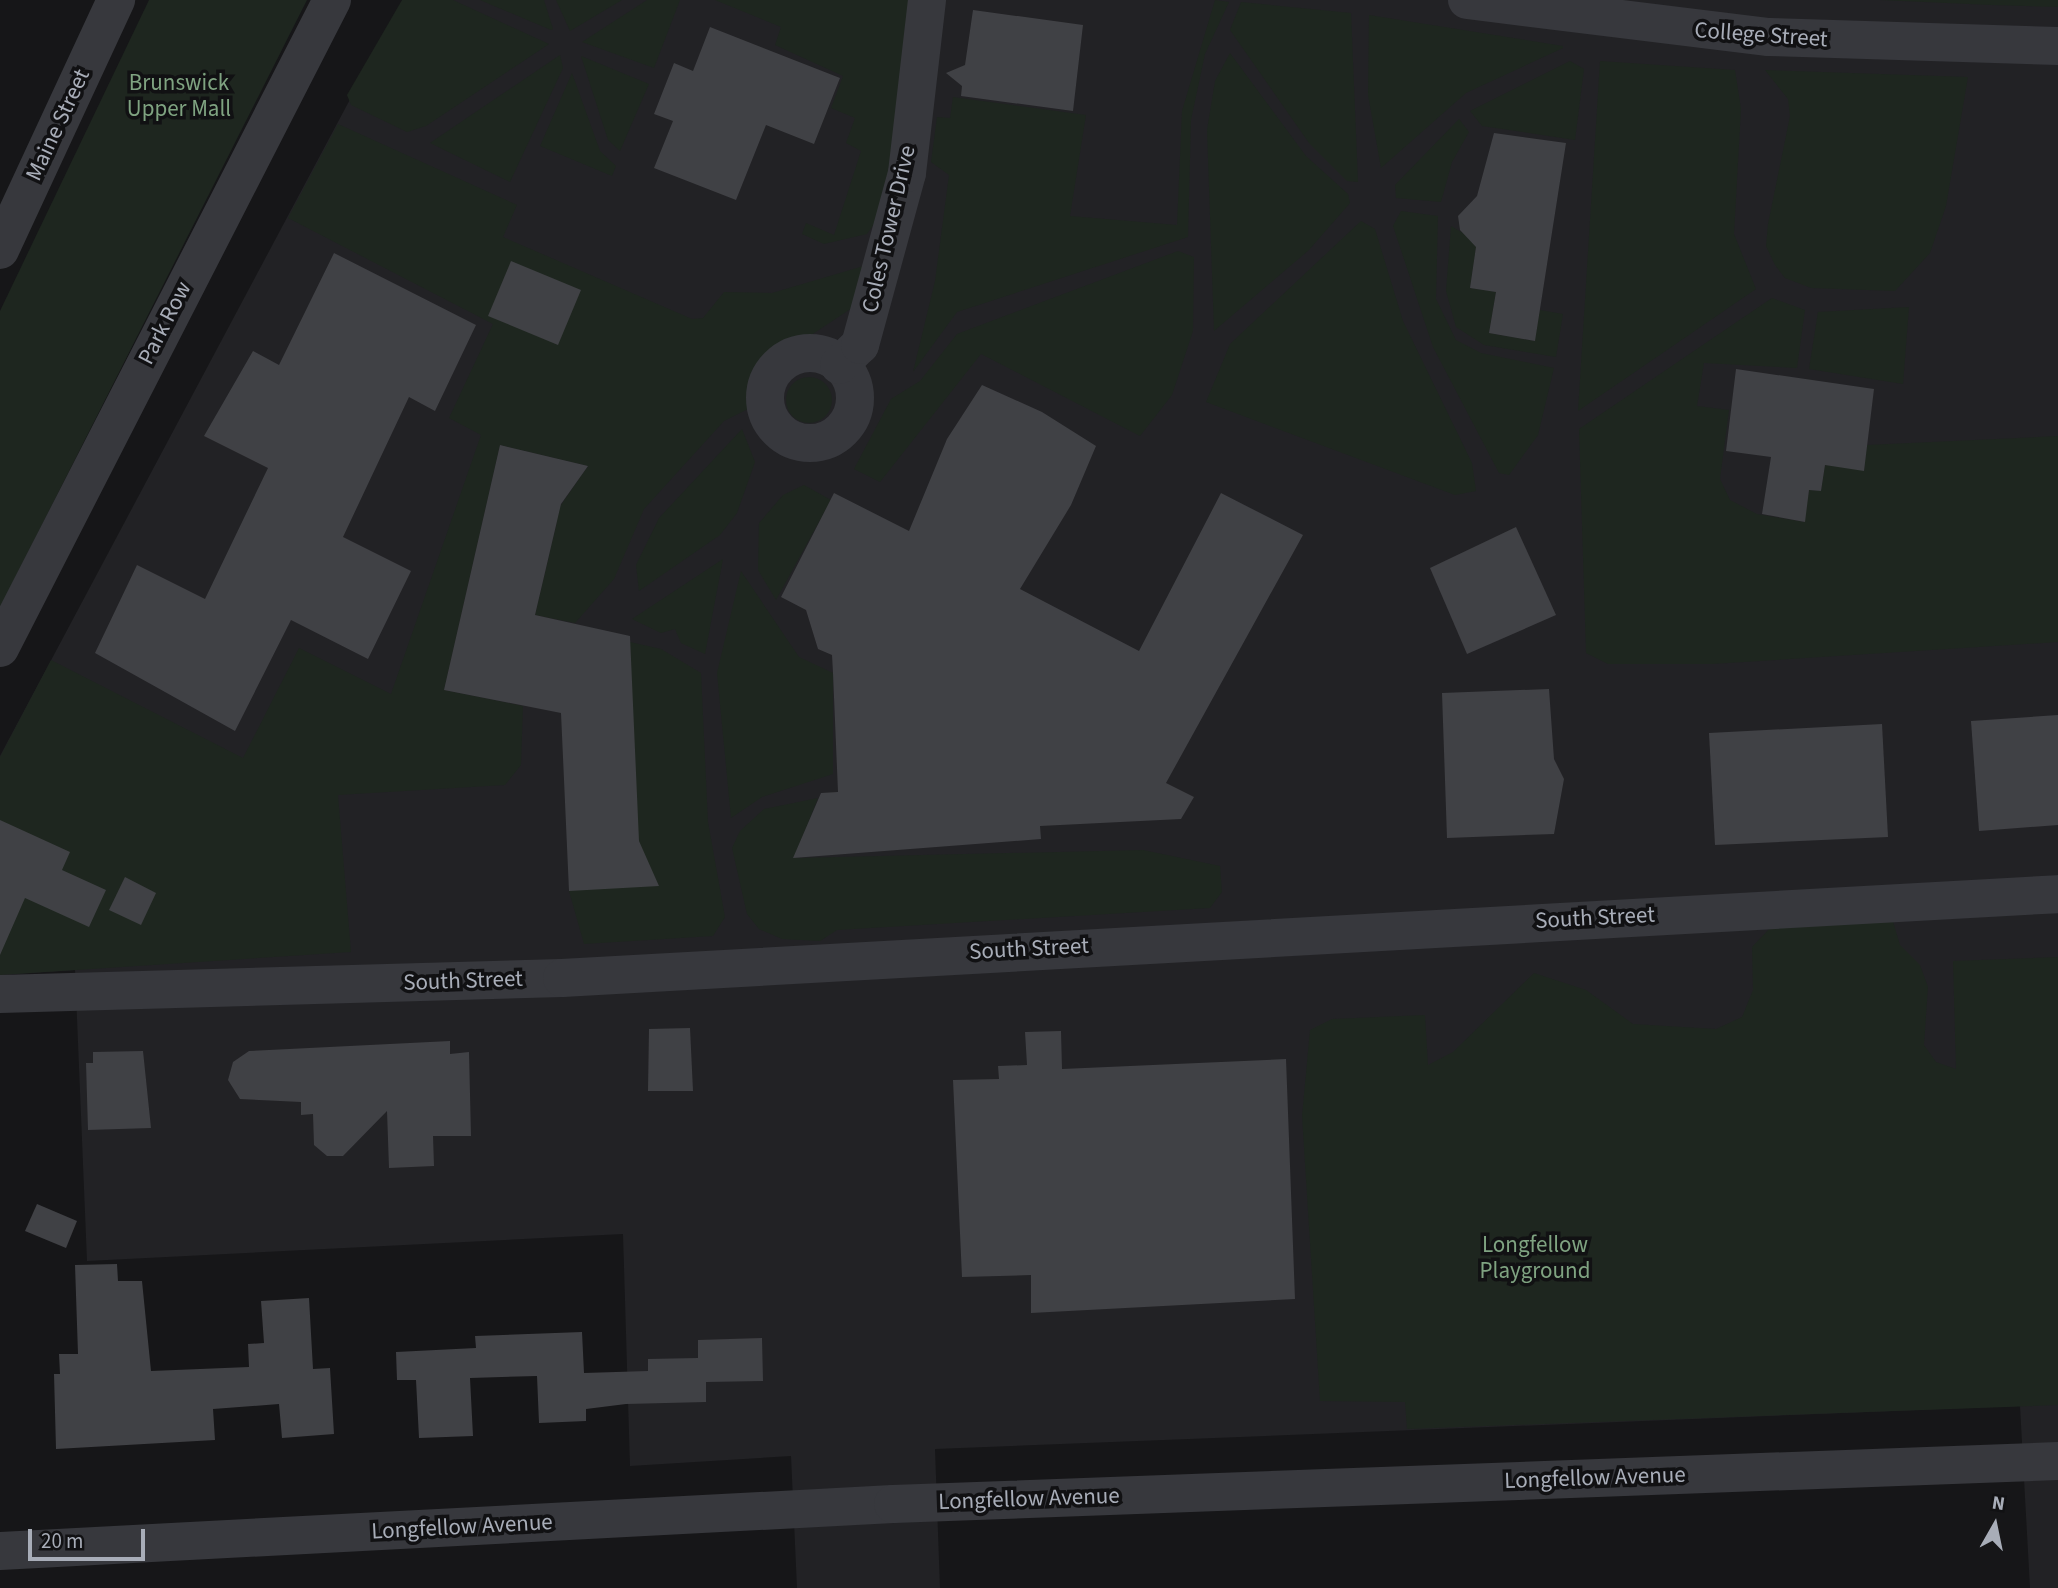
<!DOCTYPE html>
<style>
body{margin:0}
#map{position:relative;width:2058px;height:1588px;overflow:hidden;background:#161618;font-family:"Source Sans 3",sans-serif}
div>[style]{position:absolute}
.built>*{inset:0;background:#222225}
.green>*{inset:0;background:#1e261f}
.round{border-radius:50%}
.building>*{inset:0;background:#404145}
.minor>*{height:38px;margin:-19px;padding:0 19px;transform-origin:19px;border-radius:19px;background:#37383d}
.minor>.ring{margin:-19px;padding:0;box-sizing:content-box;background:none;border:38px solid #37383d;border-radius:50%}
.tertiary>*{height:38px;margin:-19px;padding:0 19px;transform-origin:19px;border-radius:19px;background:#37383d}
span{translate:-50% -50%;white-space:nowrap;text-align:center;line-height:1.15;-webkit-text-stroke:7px #111113;paint-order:stroke}
.street-label{font-size:23px;color:#a8adb8}
.park-label{font-size:23px;color:#7fa381}
.north{position:absolute;left:1960px;top:1490px;width:70px;height:70px;-webkit-text-stroke:5px #111113;paint-order:stroke;rotate:9deg;font-size:19px;font-weight:700;line-height:28px;text-align:center;color:#a8adb8}
.north::after{content:'';display:block;margin:auto;width:24px;height:32px;background:#a8adb8;clip-path:polygon(50% 0,100% 100%,50% 72%,0 100%)}
.scale{position:absolute;left:28px;top:1529px;width:117px;height:32px;box-sizing:border-box;border:4px solid #a8adb8;border-top:0;padding-left:9px;font-size:21px;line-height:24px;white-space:nowrap;color:#a8adb8;-webkit-text-stroke:5px #111113;paint-order:stroke}
</style>
<div id="map">
<div class="built">
<div style="clip-path:polygon(403px 0,2058px 0,2058px 1588px,2030px 1588px,2020px 1406px,935px 1449px,940px 1588px,797px 1588px,791px 1456px,630px 1466px,623px 1234px,87px 1261px,75px 970px,0 975px,0 756px)"></div>
</div>
<div class="green">
<div style="clip-path:polygon(149px 0,307px 0,0 608px,0 311px)"></div>
<div style="clip-path:polygon(402px 0,453px 0,549px 44px,426px 126px,407px 132px,351px 105px,347px 95px)"></div>
<div style="clip-path:polygon(480px 0,544px 0,553px 29px,551px 30px)"></div>
<div style="clip-path:polygon(556px 0,622px 0,570px 31px)"></div>
<div style="clip-path:polygon(647px 0,680px 0,654px 68px,582px 42px)"></div>
<div style="clip-path:polygon(715px 0,911px 0,884px 210px,867px 234px,824px 244px,802px 234px,806px 223px,834px 235px,861px 151px,846px 143px,855px 118px,831px 108px,843px 76px,775px 45px,781px 27px)"></div>
<div style="clip-path:polygon(1215px 0,1229px 2px,1205px 54px,1191px 120px,1188px 237px,957px 312px,913px 372px,935px 281px,949px 175px,931px 162px,937px 117px,950px 118px,953px 97px,1086px 115px,1070px 216px,1177px 225px,1182px 111px)"></div>
<div style="clip-path:polygon(1880px 0,2058px 0,2058px 7px,1991px 5px)"></div>
<div style="clip-path:polygon(1241px 2px,1351px 13px,1358px 182px,1347px 181px,1309px 143px,1230px 30px)"></div>
<div style="clip-path:polygon(1369px 15px,1563px 46px,1563px 48px,1466px 93px,1381px 168px,1368px 95px)"></div>
<div style="clip-path:polygon(1230px 53px,1306px 156px,1348px 194px,1350px 203px,1309px 250px,1214px 331px,1207px 130px,1215px 81px)"></div>
<div style="clip-path:polygon(560px 55px,563px 68px,510px 182px,430px 143px)"></div>
<div style="clip-path:polygon(581px 56px,649px 84px,620px 151px,608px 140px)"></div>
<div style="clip-path:polygon(1570px 61px,1584px 69px,1575px 140px,1482px 126px,1470px 111px)"></div>
<div style="clip-path:polygon(1600px 61px,1735px 70px,1741px 109px,1734px 234px,1756px 289px,1578px 411px)"></div>
<div style="clip-path:polygon(1765px 70px,1968px 77px,1946px 206px,1930px 253px,1895px 291px,1811px 288px,1785px 278px,1775px 265px,1766px 246px,1768px 224px,1790px 116px,1788px 99px)"></div>
<div style="clip-path:polygon(572px 73px,600px 151px,616px 166px,612px 176px,540px 146px)"></div>
<div style="clip-path:polygon(1459px 119px,1469px 132px,1452px 162px,1441px 202px,1396px 198px,1395px 185px)"></div>
<div style="clip-path:polygon(338px 124px,517px 205px,503px 237px,692px 319px,703px 318px,724px 292px,772px 293px,867px 265px,852px 308px,763px 367px,754px 406px,724px 421px,644px 509px,614px 579px,575px 623px,535px 615px,557px 522px,550px 521px,588px 466px,500px 445px,444px 690px,523px 706px,521px 765px,505px 785px,338px 795px,351px 952px,0 975px,0 757px,51px 660px,243px 758px,299px 648px,391px 694px,481px 435px,449px 418px,493px 324px,288px 218px)"></div>
<div style="clip-path:polygon(1401px 211px,1438px 216px,1436px 299px,1456px 340px,1481px 353px,1554px 368px,1538px 435px,1509px 475px,1499px 473px,1433px 347px,1393px 226px)"></div>
<div style="clip-path:polygon(1361px 221px,1375px 229px,1403px 321px,1472px 463px,1476px 491px,1455px 495px,1206px 402px,1230px 344px)"></div>
<div style="clip-path:polygon(1451px 226px,1477px 241px,1470px 288px,1496px 292px,1489px 333px,1534px 341px,1540px 310px,1563px 314px,1556px 357px,1484px 345px,1456px 327px,1446px 291px)"></div>
<div style="clip-path:polygon(1178px 251px,1194px 257px,1193px 331px,1172px 395px,1140px 436px,981px 354px,880px 482px,854px 469px,891px 399px,920px 381px,957px 334px)"></div>
<div style="clip-path:polygon(1772px 298px,1805px 310px,1797px 368px,1704px 363px,1697px 406px,1729px 410px,1720px 479px,1730px 500px,1757px 514px,1804px 522px,1809px 490px,1821px 491px,1825px 465px,1864px 470px,1867px 445px,2058px 436px,2058px 642px,1712px 664px,1608px 664px,1586px 653px,1579px 429px)"></div>
<div style="clip-path:polygon(1909px 307px,1903px 384px,1809px 369px,1818px 312px)"></div>
<div class="round" style="left:786px;top:377px;width:46px;height:46px"></div>
<div style="clip-path:polygon(742px 429px,755px 462px,737px 513px,720px 535px,639px 591px,636px 565px,659px 518px)"></div>
<div style="clip-path:polygon(804px 485px,831px 500px,776px 600px,758px 570px,759px 523px,783px 495px)"></div>
<div style="clip-path:polygon(723px 559px,705px 654px,681px 643px,675px 629px,661px 633px,632px 619px)"></div>
<div style="clip-path:polygon(741px 571px,799px 657px,833px 673px,833px 774px,762px 797px,731px 818px,717px 673px)"></div>
<div style="clip-path:polygon(630px 642px,661px 649px,701px 673px,708px 822px,725px 917px,713px 936px,584px 944px,569px 891px,632px 827px)"></div>
<div style="clip-path:polygon(818px 798px,794px 858px,1143px 850px,1220px 866px,1222px 892px,1210px 908px,837px 930px,820px 941px,782px 939px,759px 929px,747px 914px,732px 848px,740px 831px,764px 809px)"></div>
<div style="clip-path:polygon(1892px 918px,1900px 945px,1920px 965px,1928px 987px,1924px 1045px,1936px 1062px,1956px 1069px,1953px 961px,2058px 957px,2058px 1405px,1407px 1429px,1405px 1402px,1320px 1401px,1302px 1116px,1310px 1030px,1332px 1019px,1425px 1015px,1428px 1065px,1453px 1052px,1534px 973px,1586px 990px,1633px 1024px,1716px 1029px,1742px 1017px,1753px 990px,1752px 947px,1773px 925px)"></div>
</div>
<div class="building">
<div style="clip-path:polygon(973px 10px,1083px 25px,1073px 111px,961px 96px,962px 86px,946px 73px,965px 65px)"></div>
<div style="clip-path:polygon(710px 27px,840px 78px,814px 144px,766px 125px,736px 200px,654px 168px,673px 121px,654px 114px,663px 91px,674px 63px,693px 71px)"></div>
<div style="clip-path:polygon(1494px 133px,1566px 143px,1535px 341px,1489px 333px,1496px 292px,1470px 288px,1476px 247px,1460px 230px,1458px 216px,1477px 196px)"></div>
<div style="clip-path:polygon(334px 253px,476px 325px,435px 411px,409px 397px,343px 537px,411px 571px,368px 659px,291px 620px,235px 731px,95px 653px,137px 565px,205px 599px,268px 468px,204px 436px,253px 351px,279px 365px)"></div>
<div style="clip-path:polygon(511px 261px,581px 290px,558px 345px,488px 316px)"></div>
<div style="clip-path:polygon(1736px 369px,1874px 389px,1864px 471px,1825px 465px,1821px 491px,1809px 490px,1805px 522px,1762px 514px,1771px 457px,1726px 451px)"></div>
<div style="clip-path:polygon(982px 385px,1042px 412px,1096px 446px,1071px 505px,1020px 589px,1139px 651px,1221px 493px,1303px 535px,1166px 783px,1194px 797px,1181px 819px,1040px 826px,1041px 839px,793px 858px,821px 793px,838px 792px,833px 673px,832px 655px,818px 649px,806px 610px,781px 597px,834px 493px,909px 531px,947px 439px)"></div>
<div style="clip-path:polygon(500px 445px,588px 466px,561px 504px,535px 615px,630px 636px,639px 841px,659px 886px,569px 891px,561px 713px,444px 690px)"></div>
<div style="clip-path:polygon(1516px 527px,1556px 615px,1467px 654px,1430px 568px)"></div>
<div style="clip-path:polygon(1549px 689px,1554px 759px,1564px 779px,1554px 834px,1447px 838px,1442px 693px)"></div>
<div style="clip-path:polygon(2058px 715px,2058px 825px,1979px 831px,1971px 721px)"></div>
<div style="clip-path:polygon(1882px 724px,1888px 837px,1715px 845px,1709px 733px)"></div>
<div style="clip-path:polygon(0 820px,70px 852px,62px 870px,106px 890px,89px 927px,25px 898px,0 955px)"></div>
<div style="clip-path:polygon(125px 877px,156px 893px,141px 925px,109px 910px)"></div>
<div style="clip-path:polygon(690px 1028px,693px 1091px,648px 1091px,649px 1029px)"></div>
<div style="clip-path:polygon(1061px 1031px,1062px 1069px,1286px 1059px,1295px 1299px,1031px 1313px,1031px 1275px,962px 1277px,953px 1080px,999px 1079px,998px 1066px,1027px 1065px,1025px 1032px)"></div>
<div style="clip-path:polygon(450px 1041px,450px 1054px,469px 1052px,471px 1136px,433px 1136px,434px 1166px,389px 1168px,387px 1111px,343px 1156px,327px 1156px,314px 1145px,313px 1114px,301px 1115px,301px 1102px,240px 1099px,228px 1080px,233px 1062px,249px 1051px)"></div>
<div style="clip-path:polygon(143px 1051px,151px 1128px,88px 1130px,86px 1063px,93px 1063px,93px 1052px)"></div>
<div style="clip-path:polygon(37px 1204px,77px 1221px,66px 1248px,25px 1231px)"></div>
<div style="clip-path:polygon(117px 1264px,118px 1281px,142px 1281px,151px 1371px,249px 1367px,248px 1344px,264px 1343px,261px 1301px,309px 1298px,313px 1369px,330px 1368px,334px 1434px,282px 1438px,279px 1404px,213px 1409px,215px 1440px,56px 1449px,54px 1374px,60px 1374px,59px 1354px,78px 1354px,75px 1265px)"></div>
<div style="clip-path:polygon(582px 1332px,584px 1373px,648px 1371px,648px 1359px,698px 1358px,698px 1340px,762px 1338px,763px 1381px,706px 1382px,706px 1402px,626px 1404px,586px 1409px,586px 1421px,539px 1423px,537px 1376px,470px 1378px,473px 1436px,419px 1438px,416px 1380px,397px 1380px,396px 1352px,476px 1348px,475px 1336px)"></div>
</div>
<div class="minor">
<div style="left:1467px;top:0;width:304px;rotate:7deg"></div>
<div style="left:1769px;top:37px;width:289px;rotate:1.8deg"></div>
<div class="ring" style="left:765px;top:353px;width:52px;height:52px"></div>
<div style="left:839px;top:365px;width:29px;rotate:-44deg"></div>
<div style="left:860px;top:345px;width:178px;rotate:-74.7deg"></div>
<div style="left:907px;top:173px;width:174px;rotate:-83.4deg"></div>
<div style="left:0;top:648px;width:728px;rotate:-62.87deg"></div>
<div style="left:0;top:994px;width:562px;rotate:-1.63deg"></div>
<div style="left:562px;top:978px;width:1498px;rotate:-3.21deg"></div>
<div style="left:0;top:1551px;width:894px;rotate:-3.01deg"></div>
<div style="left:893px;top:1504px;width:1166px;rotate:-2.11deg"></div>
</div>
<div class="tertiary">
<div style="left:0;top:250px;width:276px;rotate:-65.1deg"></div>
</div>
<div class="street-label">
<span style="left:1761px;top:35px;rotate:4deg">College Street</span>
<span style="left:58px;top:125px;rotate:-65deg">Maine Street</span>
<span style="left:889px;top:229px;rotate:-77deg">Coles Tower Drive</span>
<span style="left:165px;top:323px;rotate:-63deg">Park Row</span>
<span style="left:1595px;top:918px;rotate:-3deg">South Street</span>
<span style="left:1029px;top:949px;rotate:-3deg">South Street</span>
<span style="left:463px;top:981px;rotate:-2deg">South Street</span>
<span style="left:1595px;top:1478px;rotate:-2deg">Longfellow Avenue</span>
<span style="left:1029px;top:1499px;rotate:-2deg">Longfellow Avenue</span>
<span style="left:462px;top:1527px;rotate:-3deg">Longfellow Avenue</span>
</div>
<div class="park-label">
<span style="left:179px;top:96px">Brunswick<br>Upper Mall</span>
<span style="left:1535px;top:1258px">Longfellow<br>Playground</span>
</div>
<div class="north">N</div>
<div class="scale">20 m</div>
</div>
